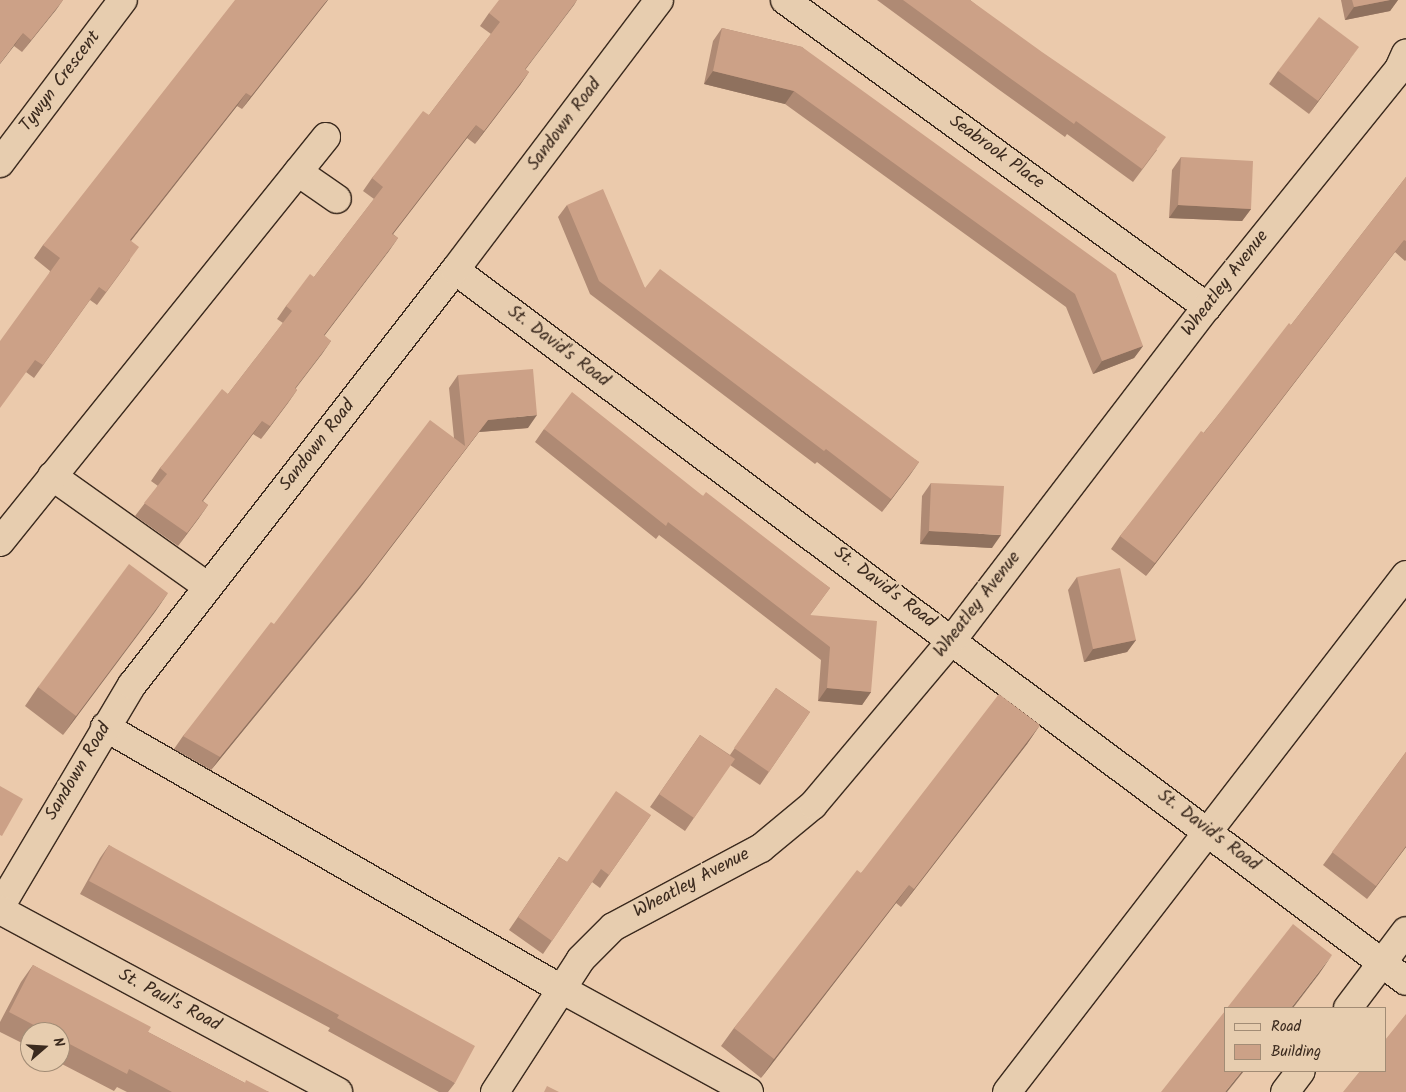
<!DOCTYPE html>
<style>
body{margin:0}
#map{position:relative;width:1406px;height:1092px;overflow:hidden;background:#ebcaac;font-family:Kalam,sans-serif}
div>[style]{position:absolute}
.roads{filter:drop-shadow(1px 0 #3b2a1e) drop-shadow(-1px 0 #3b2a1e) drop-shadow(0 1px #3b2a1e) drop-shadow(0 -1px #3b2a1e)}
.minor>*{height:28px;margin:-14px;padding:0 14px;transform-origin:14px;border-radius:14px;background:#e7cdaf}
.wall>*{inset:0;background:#af8a74}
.shaded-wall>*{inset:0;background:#8f715e}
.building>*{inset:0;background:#cca187}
span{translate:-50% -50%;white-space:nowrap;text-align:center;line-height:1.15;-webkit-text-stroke:5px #e7cdaf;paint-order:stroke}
.street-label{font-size:18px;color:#3b2a1e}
.legend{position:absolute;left:1224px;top:1007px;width:162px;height:65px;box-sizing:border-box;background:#e7cdaf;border:1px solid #a28c75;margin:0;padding:6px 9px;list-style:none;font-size:15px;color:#3b2a1e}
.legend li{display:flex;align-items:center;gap:10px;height:25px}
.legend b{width:25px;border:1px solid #a28c75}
.north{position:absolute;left:20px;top:1022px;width:50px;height:50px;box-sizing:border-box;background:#e7cdaf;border:1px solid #a28c75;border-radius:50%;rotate:71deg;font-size:14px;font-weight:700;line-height:20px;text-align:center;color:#3b2a1e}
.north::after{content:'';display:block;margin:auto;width:18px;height:22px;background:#3b2a1e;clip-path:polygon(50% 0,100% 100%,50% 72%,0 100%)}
</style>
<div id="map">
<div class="roads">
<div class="minor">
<div style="left:785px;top:0;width:522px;rotate:36.04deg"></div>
<div style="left:0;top:163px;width:204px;rotate:-53deg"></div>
<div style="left:298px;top:172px;width:47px;rotate:34.7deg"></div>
<div style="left:455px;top:270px;width:1187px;rotate:36.78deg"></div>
<div style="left:52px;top:476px;width:191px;rotate:35.4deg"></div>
<div style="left:0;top:542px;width:520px;rotate:-51.17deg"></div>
<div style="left:105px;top:727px;width:528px;rotate:29.87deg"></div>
<div style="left:563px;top:990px;width:212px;rotate:28.7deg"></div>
<div style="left:0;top:907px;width:258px;rotate:-59.3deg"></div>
<div style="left:132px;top:685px;width:526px;rotate:-52.11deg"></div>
<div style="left:455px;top:270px;width:338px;rotate:-52.9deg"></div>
<div style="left:0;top:910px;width:384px;rotate:28.3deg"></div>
<div style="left:1348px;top:1008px;width:96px;rotate:-53deg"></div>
<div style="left:495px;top:1092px;width:158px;rotate:-57.1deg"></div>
<div style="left:581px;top:959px;width:45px;rotate:-45deg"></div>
<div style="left:613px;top:927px;width:168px;rotate:-28.1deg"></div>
<div style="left:761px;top:848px;width:67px;rotate:-39.6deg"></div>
<div style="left:813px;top:805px;width:216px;rotate:-49.9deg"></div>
<div style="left:952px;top:640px;width:419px;rotate:-52.6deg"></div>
<div style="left:1207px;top:307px;width:306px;rotate:-51.1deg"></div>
<div style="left:1399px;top:69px;width:17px;rotate:-66deg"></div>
<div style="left:1007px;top:1092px;width:653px;rotate:-52.34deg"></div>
<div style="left:1285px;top:1092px;width:26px;rotate:-53deg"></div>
</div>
</div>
<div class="wall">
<div style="clip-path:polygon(0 0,63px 0,22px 52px,14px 46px)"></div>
<div style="clip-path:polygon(328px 0,242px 109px,237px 106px,131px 241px,130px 260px,97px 305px,90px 300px,34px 378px,26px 372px,50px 271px,34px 258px,43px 245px)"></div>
<div style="clip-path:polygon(577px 0,525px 69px,529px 72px,520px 85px,475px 144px,467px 138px,393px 234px,398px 238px,324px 336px,331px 341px,295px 388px,297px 390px,261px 439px,253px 434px,203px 501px,208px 505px,178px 546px,135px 516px,158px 486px,151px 481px,160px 468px,228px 394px,283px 323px,277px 319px,286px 306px,314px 277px,374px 199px,363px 191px,372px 178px,429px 115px,491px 34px,480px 26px,489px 13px)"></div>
<div style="clip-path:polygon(877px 0,970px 0,1157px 150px,1133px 182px,1067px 134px,1065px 137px,998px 89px)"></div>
<div style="clip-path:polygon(1341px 0,1398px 0,1390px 11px,1345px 20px)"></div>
<div style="clip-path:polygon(722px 28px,802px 47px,1143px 346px,1134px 358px,1093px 374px,1066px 307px,785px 104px,704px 84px,713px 41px)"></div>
<div style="clip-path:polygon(1350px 59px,1309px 114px,1269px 84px,1278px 71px)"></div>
<div style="clip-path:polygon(1181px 157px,1251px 209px,1242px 221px,1169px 218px,1172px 170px)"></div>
<div style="clip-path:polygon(1406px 177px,1406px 260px,1405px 261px,1395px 252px,1146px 576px,1111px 549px,1120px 536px,1291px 325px)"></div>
<div style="clip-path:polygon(567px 205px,645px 288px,919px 462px,882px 512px,817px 462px,815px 464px,590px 294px,558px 217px)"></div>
<div style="clip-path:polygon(458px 375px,528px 428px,479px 432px,360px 588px,211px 770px,174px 749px,183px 736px,454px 438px,449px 388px)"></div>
<div style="clip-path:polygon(544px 429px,703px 496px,830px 588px,810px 615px,871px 692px,862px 705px,818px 701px,821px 660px,659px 535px,656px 539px,535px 442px)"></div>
<div style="clip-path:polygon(931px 483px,992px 548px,920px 544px,922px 496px)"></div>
<div style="clip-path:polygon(1077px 577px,1136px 640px,1127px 652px,1084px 662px,1068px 590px)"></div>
<div style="clip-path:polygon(168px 593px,63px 735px,25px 706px,38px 687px)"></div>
<div style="clip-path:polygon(776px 688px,810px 712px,760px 785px,730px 765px,685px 831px,650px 807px,700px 735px,730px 755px)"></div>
<div style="clip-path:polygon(1040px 725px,1027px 744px,901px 907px,896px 903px,761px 1078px,721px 1046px,734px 1028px,861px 873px)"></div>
<div style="clip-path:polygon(1406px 752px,1406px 847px,1367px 899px,1323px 865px)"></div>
<div style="clip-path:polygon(651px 815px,600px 888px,592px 882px,543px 954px,509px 930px,559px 857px,567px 862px)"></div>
<div style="clip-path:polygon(109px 845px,455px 1083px,448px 1092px,439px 1092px,328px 1031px,330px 1028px,80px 894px,100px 858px)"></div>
<div style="clip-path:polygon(33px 965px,148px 1032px,245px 1083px,269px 1092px,127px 1092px,117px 1087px,114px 1091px,58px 1062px,60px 1062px,60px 1032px,30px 1032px,30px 1047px,0 1032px,0 1022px,21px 982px)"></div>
</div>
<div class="shaded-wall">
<div style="clip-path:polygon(63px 0,56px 10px,22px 52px,31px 40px)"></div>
<div style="clip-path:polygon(327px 0,328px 0,242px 109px,251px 96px)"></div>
<div style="clip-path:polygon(577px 0,574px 5px,516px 82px,525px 69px)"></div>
<div style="clip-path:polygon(1390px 0,1398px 0,1390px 11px,1345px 20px,1354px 7px)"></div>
<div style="clip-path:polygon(23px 33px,14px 46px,0 64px,0 63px)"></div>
<div style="clip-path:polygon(1359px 47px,1350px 59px,1309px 114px,1318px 101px)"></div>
<div style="clip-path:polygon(713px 71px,794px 91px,785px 104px,704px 84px)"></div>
<div style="clip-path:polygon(529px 72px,520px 85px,475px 144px,484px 131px)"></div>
<div style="clip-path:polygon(246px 93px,237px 106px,121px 253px,130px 240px,203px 147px)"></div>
<div style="clip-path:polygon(476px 125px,467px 138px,383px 247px,392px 234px)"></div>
<div style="clip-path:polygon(1178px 205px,1251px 209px,1242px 221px,1169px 218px)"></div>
<div style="clip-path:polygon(398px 238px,389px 251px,315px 348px,324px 335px)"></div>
<div style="clip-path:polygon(1404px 240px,1395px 252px,1146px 576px,1155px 563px)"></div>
<div style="clip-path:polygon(331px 341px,322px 354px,286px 401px,295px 388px)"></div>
<div style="clip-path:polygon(1143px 346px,1134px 358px,1093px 374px,1102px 361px)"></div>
<div style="clip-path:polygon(297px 390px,288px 403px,261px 439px,270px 426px)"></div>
<div style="clip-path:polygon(537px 415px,528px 428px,479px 432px,360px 588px,211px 770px,220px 757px,488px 420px)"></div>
<div style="clip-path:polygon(262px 421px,253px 434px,193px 514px,202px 501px)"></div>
<div style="clip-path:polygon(919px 462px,910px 475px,882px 512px,891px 499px)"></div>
<div style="clip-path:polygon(208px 505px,199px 518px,178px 546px,187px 533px)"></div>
<div style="clip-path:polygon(929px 531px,1001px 535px,992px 548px,920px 544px)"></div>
<div style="clip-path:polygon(168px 593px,155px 612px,63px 735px,76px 716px)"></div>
<div style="clip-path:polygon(1136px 640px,1127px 652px,1084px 662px,1093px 649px)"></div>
<div style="clip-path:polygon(827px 688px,871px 692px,862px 705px,818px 701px)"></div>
<div style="clip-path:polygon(1040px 725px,1027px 744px,901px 907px,914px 889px)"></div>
<div style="clip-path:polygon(1406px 846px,1406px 847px,1367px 899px,1376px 886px)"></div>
<div style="clip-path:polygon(909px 885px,896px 903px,761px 1078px,774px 1059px)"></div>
<div style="clip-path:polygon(1332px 955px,1319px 974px,1293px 1008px,1291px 1008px)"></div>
<div style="clip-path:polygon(1242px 1071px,1244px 1071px,1227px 1092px,1225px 1092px)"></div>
</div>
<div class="building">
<div style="clip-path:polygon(0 0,63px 0,31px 40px,23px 33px,0 63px)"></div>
<div style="clip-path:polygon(235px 0,327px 0,251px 96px,246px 93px,130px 240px,139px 247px,106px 292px,99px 287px,43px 365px,35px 360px,0 408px,0 341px,60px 258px,43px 245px)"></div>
<div style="clip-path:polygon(499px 0,577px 0,525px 69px,529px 72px,484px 131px,476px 125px,392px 234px,398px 238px,324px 335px,331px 341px,295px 388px,297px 390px,270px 426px,262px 421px,202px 501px,208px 505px,187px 533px,144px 503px,167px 474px,160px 468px,222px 389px,228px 394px,292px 311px,286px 306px,310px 274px,314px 277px,383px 187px,372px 178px,423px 111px,429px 115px,500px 22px,489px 13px)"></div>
<div style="clip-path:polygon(903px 0,970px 0,1042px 52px,1166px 137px,1142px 169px,1076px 121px,1074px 124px,1007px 76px)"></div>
<div style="clip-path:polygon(1352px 0,1390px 0,1354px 7px)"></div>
<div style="clip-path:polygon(1319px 17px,1359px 47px,1318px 101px,1278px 71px)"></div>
<div style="clip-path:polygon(722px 28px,802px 47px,1116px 274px,1143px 346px,1102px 361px,1075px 294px,794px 91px,713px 71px)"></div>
<div style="clip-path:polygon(1181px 157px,1253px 161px,1251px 209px,1178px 205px)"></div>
<div style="clip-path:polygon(1406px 177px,1406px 241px,1404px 240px,1155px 563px,1120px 536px,1201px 431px,1204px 433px,1289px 323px,1291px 325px)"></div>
<div style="clip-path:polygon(603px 189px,645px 288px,660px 269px,919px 462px,891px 499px,826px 449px,824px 451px,599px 281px,567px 205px)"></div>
<div style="clip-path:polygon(533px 369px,537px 415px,488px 420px,369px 575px,220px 757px,183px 736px,271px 622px,274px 624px,430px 420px,465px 446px,458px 375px)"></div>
<div style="clip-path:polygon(572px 392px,703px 496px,706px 492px,830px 588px,810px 615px,877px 621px,871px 692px,827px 688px,830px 647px,668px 522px,666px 526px,544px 429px)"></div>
<div style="clip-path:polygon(931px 483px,1004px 486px,1001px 535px,929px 531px)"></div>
<div style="clip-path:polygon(129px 564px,168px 593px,76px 716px,38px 687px)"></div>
<div style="clip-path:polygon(1120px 568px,1136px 640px,1093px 649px,1077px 577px)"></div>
<div style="clip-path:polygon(776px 688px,810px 712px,769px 772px,734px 748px)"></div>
<div style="clip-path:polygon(999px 694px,1040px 725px,914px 889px,909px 885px,774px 1059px,734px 1028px,857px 870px,861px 873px)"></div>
<div style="clip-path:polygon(700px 735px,735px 759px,694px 818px,659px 794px)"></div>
<div style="clip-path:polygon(1406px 752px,1406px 846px,1376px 886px,1332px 852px)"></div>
<div style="clip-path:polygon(0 786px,23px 799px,2px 836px,0 835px)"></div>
<div style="clip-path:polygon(616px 791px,651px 815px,609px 875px,601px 869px,552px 941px,518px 917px,559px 857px,567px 862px)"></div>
<div style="clip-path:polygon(109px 845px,475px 1046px,455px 1083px,337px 1018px,339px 1015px,89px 881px)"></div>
<div style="clip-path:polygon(1293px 924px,1332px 955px,1291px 1008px,1227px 1008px)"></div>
<div style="clip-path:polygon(33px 965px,151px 1027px,148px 1032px,245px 1083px,246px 1080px,269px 1092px,172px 1092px,129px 1069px,127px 1074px,60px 1039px,60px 1032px,47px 1032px,9px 1012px)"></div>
<div style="clip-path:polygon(1225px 1011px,1225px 1071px,1242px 1071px,1225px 1092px,1161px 1092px)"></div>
<div style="clip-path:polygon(1406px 1014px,1406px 1092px,1343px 1092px,1360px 1071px,1385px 1071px,1385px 1040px)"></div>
<div style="clip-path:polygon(547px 1086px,559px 1092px,544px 1092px)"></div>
</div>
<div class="street-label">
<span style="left:61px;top:82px;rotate:-53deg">Tywyn Crescent</span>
<span style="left:565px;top:125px;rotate:-53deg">Sandown Road</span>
<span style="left:996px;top:153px;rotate:36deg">Seabrook Place</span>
<span style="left:1226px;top:284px;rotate:-52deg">Wheatley Avenue</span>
<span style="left:558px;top:347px;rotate:37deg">St. David's Road</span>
<span style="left:318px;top:446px;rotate:-52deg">Sandown Road</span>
<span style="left:884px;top:588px;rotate:37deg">St. David's Road</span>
<span style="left:978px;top:605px;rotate:-52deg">Wheatley Avenue</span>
<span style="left:79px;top:772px;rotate:-59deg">Sandown Road</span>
<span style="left:1208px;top:831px;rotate:37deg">St. David's Road</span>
<span style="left:692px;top:884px;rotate:-28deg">Wheatley Avenue</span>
<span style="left:169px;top:1001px;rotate:28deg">St. Paul's Road</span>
</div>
<ul class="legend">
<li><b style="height:6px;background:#e7cdaf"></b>Road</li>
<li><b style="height:14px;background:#cca187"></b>Building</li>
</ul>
<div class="north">N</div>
</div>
